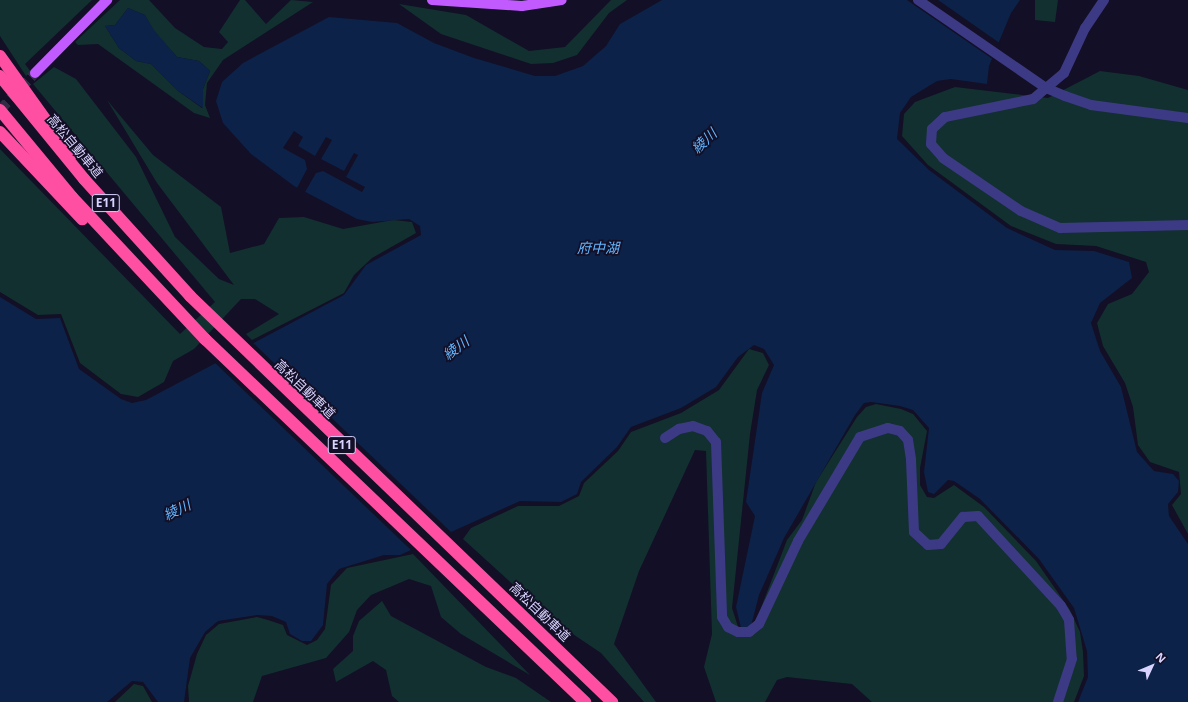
<!DOCTYPE html>
<meta charset="utf-8">
<style>
body{margin:0}
#map{position:relative;width:1188px;height:702px;overflow:hidden;background:#130f26;font-family:"Noto Sans","Noto Sans JP",sans-serif}
div>[style]{position:absolute}
.green>*{inset:0;background:#12302f}
.water>*{inset:0;background:#0c2248}
.pier>*{inset:0;background:#130f26}
.major-tunnel>*{height:10px;margin-top:-5px;transform-origin:0;background:repeating-linear-gradient(90deg,#312d47 0 10px,transparent 0 15px)}
.minor>*{height:10px;margin:-5px;padding:0 5px;transform-origin:5px;border-radius:5px;background:#3d3a85}
.major>*{height:10px;margin:-5px;padding:0 5px;transform-origin:5px;border-radius:5px;background:#c25bff}
.highway>*{height:12px;margin:-6px;padding:0 6px;transform-origin:6px;border-radius:6px;background:#ff4fa3}
span{translate:-50% -50%;white-space:nowrap;text-align:center;line-height:1.15;-webkit-text-stroke:3.5px #130f26;paint-order:stroke}
.shield-label span{padding:1px 3px;background:#130f26;border:1px solid;border-radius:3px;-webkit-text-stroke-width:0}
.shield-label{font-size:12px;color:#d9d4ff;font-weight:700}
.street-label{font-size:13px;color:#d9d4ff}
.water-label{font-size:14px;color:#62b6ff;font-style:italic}
.north{position:absolute;left:1132px;top:646px;width:40px;height:40px;-webkit-text-stroke:3px #130f26;paint-order:stroke;rotate:46deg;font-size:11px;font-weight:700;line-height:16px;text-align:center;color:#d9d4ff}
.north::after{content:'';display:block;margin:auto;width:14px;height:18px;background:#d9d4ff;clip-path:polygon(50% 0,100% 100%,50% 72%,0 100%)}
</style>
<div id="map">
<div class="green">
<div style="clip-path:polygon(0 0,92px 0,25px 64px,31px 72px,26px 76px,0 36px)"></div>
<div style="clip-path:polygon(evenodd,120px 0,149px 0,175px 28px,204px 47px,222px 49px,228px 42px,219px 32px,240px 0,245px 0,266px 24px,291px 0,313px 2px,223px 60px,207px 83px,205px 105px,210px 118px,194px 113px,98px 44px,78px 45px,75px 42px,120px 0,128px 8px,145px 15px,153px 30px,177px 57px,199px 61px,210px 71px,203px 89px,202px 108px,178px 91px,151px 64px,136px 61px,119px 48px,105px 26px,115px 25px,128px 8px)"></div>
<div style="clip-path:polygon(611px 0,627px 0,609px 13px,577px 55px,553px 63px,531px 64px,441px 34px,399px 4px,466px 15px,529px 51px,565px 47px)"></div>
<div style="clip-path:polygon(1035px 0,1058px 0,1055px 22px,1035px 20px)"></div>
<div style="clip-path:polygon(54px 67px,76px 79px,136px 157px,175px 237px,219px 279px,234px 285px,157px 183px,107px 100px,153px 155px,221px 207px,230px 253px,264px 244px,279px 218px,304px 217px,343px 229px,393px 220px,412px 222px,416px 233px,372px 258px,354px 275px,344px 293px,252px 340px,246px 334px,279px 314px,255px 299px,241px 299px,194px 349px,173px 361px,164px 382px,138px 397px,121px 394px,80px 363px,61px 314px,38px 315px,0 292px,0 149px,180px 334px,215px 302px,33px 84px)"></div>
<div style="clip-path:polygon(1100px 71px,1139px 76px,1188px 90px,1188px 534px,1172px 505px,1181px 494px,1179px 472px,1150px 462px,1138px 445px,1133px 407px,1125px 383px,1103px 346px,1097px 323px,1108px 304px,1132px 294px,1149px 272px,1146px 262px,1096px 246px,1056px 244px,1011px 226px,928px 165px,902px 136px,904px 114px,915px 102px,955px 87px,1048px 98px)"></div>
<div style="clip-path:polygon(749px 349px,763px 353px,769px 365px,757px 390px,750px 434px,732px 608px,741px 636px,756px 621px,787px 540px,802px 520px,816px 482px,857px 417px,866px 407px,876px 404px,901px 409px,913px 414px,927px 431px,920px 468px,920px 485px,927px 497px,934px 498px,954px 485px,984px 507px,1036px 561px,1070px 610px,1080px 632px,1083px 652px,1084px 676px,1074px 702px,872px 702px,852px 684px,787px 677px,777px 680px,765px 702px,716px 702px,704px 667px,712px 634px,706px 451px,695px 450px,639px 571px,614px 644px,656px 702px,644px 702px,601px 653px,552px 620px,463px 539px,471px 528px,518px 506px,559px 506px,579px 496px,584px 483px,618px 451px,631px 432px,681px 413px,719px 390px)"></div>
<div style="clip-path:polygon(413px 554px,530px 675px,461px 634px,441px 617px,431px 586px,409px 579px,371px 595px,357px 610px,349px 632px,326px 658px,262px 676px,253px 702px,189px 702px,188px 686px,197px 654px,206px 635px,219px 624px,257px 617px,268px 620px,283px 625px,287px 635px,307px 645px,317px 640px,325px 629px,331px 585px,347px 568px)"></div>
<div style="clip-path:polygon(382px 601px,391px 616px,486px 667px,516px 678px,551px 702px,399px 702px,392px 696px,386px 670px,373px 661px,336px 682px,333px 669px,353px 651px,353px 636px,359px 621px)"></div>
<div style="clip-path:polygon(134px 684px,143px 686px,152px 702px,115px 702px)"></div>
</div>
<div class="water">
<div style="clip-path:polygon(662px 0,1020px 0,1011px 13px,989px 66px,987px 84px,951px 79px,937px 81px,911px 97px,900px 113px,897px 139px,929px 170px,1007px 228px,1055px 250px,1094px 251px,1129px 262px,1132px 278px,1100px 303px,1091px 323px,1100px 351px,1121px 387px,1137px 452px,1154px 471px,1173px 474px,1179px 481px,1178px 492px,1168px 504px,1169px 516px,1188px 544px,1188px 702px,1078px 702px,1088px 677px,1087px 651px,1074px 608px,1039px 559px,980px 499px,954px 481px,948px 480px,934px 494px,928px 492px,924px 472px,929px 428px,913px 410px,900px 406px,871px 402px,864px 403px,855px 415px,784px 538px,759px 595px,751px 626px,742px 632px,736px 607px,755px 516px,746px 502px,762px 393px,774px 365px,764px 349px,754px 345px,738px 357px,716px 387px,681px 408px,631px 427px,617px 447px,581px 482px,577px 494px,561px 502px,520px 501px,400px 555px,384px 555px,339px 569px,327px 584px,323px 625px,311px 641px,302px 641px,290px 634px,286px 622px,272px 616px,257px 615px,218px 621px,205px 632px,190px 658px,184px 702px,158px 702px,143px 682px,132px 681px,107px 702px,0 702px,0 297px,36px 319px,60px 318px,79px 369px,121px 399px,132px 403px,146px 400px,344px 295px,366px 265px,421px 235px,420px 226px,409px 219px,372px 222px,357px 219px,294px 186px,251px 154px,223px 123px,216px 101px,222px 82px,243px 63px,329px 17px,397px 23px,434px 43px,474px 58px,535px 76px,555px 76px,583px 66px,606px 46px,620px 24px)"></div>
<div style="clip-path:polygon(128px 8px,145px 15px,154px 30px,177px 57px,199px 61px,210px 71px,203px 89px,203px 108px,178px 91px,151px 64px,136px 61px,119px 48px,105px 26px,115px 25px)"></div>
</div>
<div class="pier">
<div style="clip-path:polygon(907px 0,938px 0,1001px 44px,994px 60px)"></div>
<div style="clip-path:polygon(294px 131px,303px 137px,298px 146px,315px 156px,326px 137px,332px 140px,321px 159px,344px 171px,354px 153px,358px 155px,346px 177px,365px 187px,362px 192px,323px 171px,316px 173px,305px 192px,297px 188px,307px 169px,305px 160px,283px 148px)"></div>
<div style="clip-path:polygon(251px 341px,451px 532px,412px 551px,212px 360px)"></div>
</div>
<div class="major-tunnel">
<div style="left:0;top:110px;width:51px;rotate:-46.6deg"></div>
</div>
<div class="minor">
<div style="left:918px;top:0;width:155px;rotate:34.5deg"></div>
<div style="left:1046px;top:88px;width:21px;rotate:23deg"></div>
<div style="left:1065px;top:96px;width:28px;rotate:19deg"></div>
<div style="left:1091px;top:105px;width:98px;rotate:7.6deg"></div>
<div style="left:1104px;top:0;width:34px;rotate:124deg"></div>
<div style="left:1085px;top:28px;width:50px;rotate:115deg"></div>
<div style="left:1064px;top:73px;width:40px;rotate:140deg"></div>
<div style="left:1033px;top:99px;width:90px;rotate:168.4deg"></div>
<div style="left:945px;top:117px;width:18px;rotate:137deg"></div>
<div style="left:932px;top:129px;width:15px;rotate:94deg"></div>
<div style="left:931px;top:144px;width:18px;rotate:49deg"></div>
<div style="left:943px;top:158px;width:94px;rotate:34.2deg"></div>
<div style="left:1021px;top:211px;width:43px;rotate:23.6deg"></div>
<div style="left:1060px;top:228px;width:128px;rotate:-1.3deg"></div>
<div style="left:665px;top:438px;width:17px;rotate:-33deg"></div>
<div style="left:679px;top:429px;width:14px;rotate:-12deg"></div>
<div style="left:693px;top:426px;width:15px;rotate:20deg"></div>
<div style="left:707px;top:431px;width:14px;rotate:51deg"></div>
<div style="left:716px;top:442px;width:175px;rotate:88deg"></div>
<div style="left:722px;top:617px;width:12px;rotate:59deg"></div>
<div style="left:728px;top:627px;width:11px;rotate:27deg"></div>
<div style="left:738px;top:632px;width:11px"></div>
<div style="left:749px;top:632px;width:13px;rotate:-39deg"></div>
<div style="left:759px;top:624px;width:92px;rotate:-64.8deg"></div>
<div style="left:798px;top:541px;width:121px;rotate:-59.2deg"></div>
<div style="left:860px;top:437px;width:29px;rotate:-18deg"></div>
<div style="left:888px;top:428px;width:12px;rotate:14deg"></div>
<div style="left:900px;top:431px;width:12px;rotate:48deg"></div>
<div style="left:908px;top:440px;width:20px;rotate:81deg"></div>
<div style="left:911px;top:460px;width:72px;rotate:87.6deg"></div>
<div style="left:914px;top:532px;width:19px;rotate:43deg"></div>
<div style="left:928px;top:545px;width:13px;rotate:-4deg"></div>
<div style="left:941px;top:544px;width:35px;rotate:-51deg"></div>
<div style="left:963px;top:517px;width:15px;rotate:-4deg"></div>
<div style="left:978px;top:516px;width:122px;rotate:47.3deg"></div>
<div style="left:1061px;top:606px;width:16px;rotate:60deg"></div>
<div style="left:1069px;top:620px;width:39px;rotate:86deg"></div>
<div style="left:1072px;top:659px;width:45px;rotate:108deg"></div>
</div>
<div class="major">
<div style="left:432px;top:0;width:90px;rotate:3.8deg"></div>
<div style="left:522px;top:6px;width:40px;rotate:-8.5deg"></div>
<div style="left:35px;top:73px;width:103px;rotate:-45.4deg"></div>
</div>
<div class="highway">
<div style="left:0;top:56px;width:122px;rotate:54.4deg"></div>
<div style="left:0;top:76px;width:133px;rotate:50.8deg"></div>
<div style="left:84px;top:179px;width:158px;rotate:47.8deg"></div>
<div style="left:190px;top:296px;width:586px;rotate:43.89deg"></div>
<div style="left:0;top:110px;width:113px;rotate:50.4deg"></div>
<div style="left:72px;top:197px;width:195px;rotate:46.9deg"></div>
<div style="left:205px;top:339px;width:526px;rotate:43.69deg"></div>
<div style="left:0;top:132px;width:120px;rotate:46.7deg"></div>
</div>
<div class="shield-label">
<span style="left:106px;top:203px">E11</span>
<span style="left:342px;top:445px">E11</span>
</div>
<div class="street-label">
<span style="left:75px;top:146px;rotate:50deg">高松自動車道</span>
<span style="left:305px;top:389px;rotate:44deg">高松自動車道</span>
<span style="left:540px;top:612px;rotate:44deg">高松自動車道</span>
</div>
<div class="water-label">
<span style="left:704px;top:141px;rotate:-43deg">綾川</span>
<span style="left:598px;top:248px">府中湖</span>
<span style="left:456px;top:348px;rotate:-37deg">綾川</span>
<span style="left:177px;top:510px;rotate:-26deg">綾川</span>
</div>
<div class="north">N</div>
</div>
